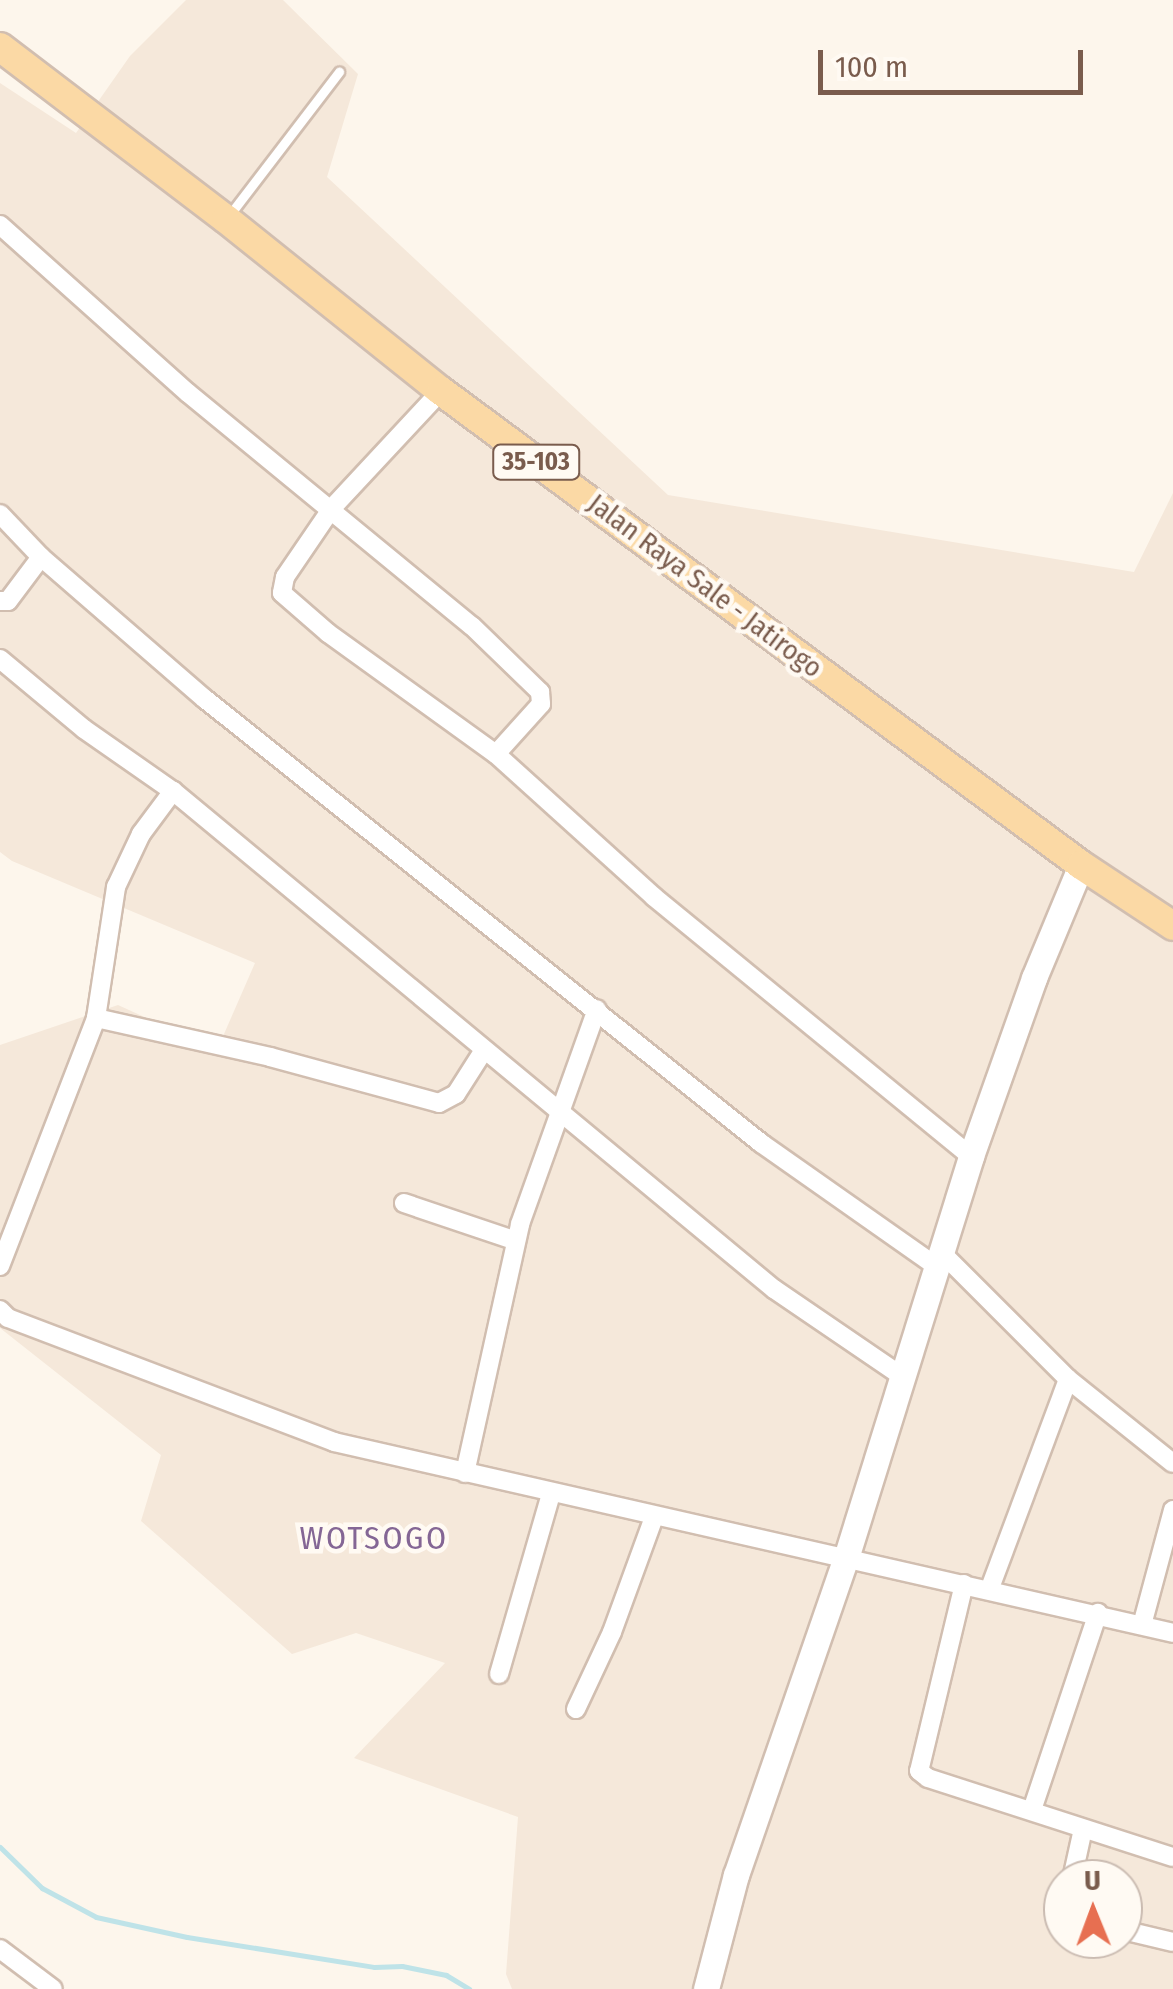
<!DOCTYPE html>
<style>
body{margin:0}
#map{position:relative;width:1173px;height:1989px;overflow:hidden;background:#fdf6ec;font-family:"Fira Sans Condensed",sans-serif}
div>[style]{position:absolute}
.residential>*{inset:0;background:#f5e8da}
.stream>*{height:5px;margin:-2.5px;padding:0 2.5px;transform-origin:2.5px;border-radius:2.5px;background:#bfe3e8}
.roads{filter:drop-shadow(2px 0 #d1beb0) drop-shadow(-2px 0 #d1beb0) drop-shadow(0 2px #d1beb0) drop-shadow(0 -2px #d1beb0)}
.lane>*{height:9px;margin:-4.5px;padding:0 4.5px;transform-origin:4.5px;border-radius:4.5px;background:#fff}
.street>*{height:18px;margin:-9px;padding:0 9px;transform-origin:9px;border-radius:9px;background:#fff}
.secondary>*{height:25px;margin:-12.5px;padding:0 12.5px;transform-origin:12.5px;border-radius:12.5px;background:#fff}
.primary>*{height:28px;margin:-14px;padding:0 14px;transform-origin:14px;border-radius:14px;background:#fbd9a5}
span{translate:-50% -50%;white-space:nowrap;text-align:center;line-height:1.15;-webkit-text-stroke:9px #fffaf3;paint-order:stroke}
.shield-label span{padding:2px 8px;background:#fffaf3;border:2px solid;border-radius:8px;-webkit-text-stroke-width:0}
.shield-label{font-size:25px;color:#7a5c4d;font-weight:700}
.street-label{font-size:28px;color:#7a5c4d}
.quarter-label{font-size:32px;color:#846695;letter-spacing:2.5px}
.north{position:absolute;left:1043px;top:1859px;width:100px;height:100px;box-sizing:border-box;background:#fffaf3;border:2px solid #cabbb1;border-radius:50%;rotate:359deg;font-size:28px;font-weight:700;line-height:40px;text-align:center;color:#7a5c4d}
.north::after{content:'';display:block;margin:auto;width:35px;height:45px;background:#e76f51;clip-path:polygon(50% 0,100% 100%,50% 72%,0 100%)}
.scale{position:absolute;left:818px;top:50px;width:265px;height:45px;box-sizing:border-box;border:5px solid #7a5c4d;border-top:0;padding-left:12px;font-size:30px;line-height:35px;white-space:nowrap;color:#7a5c4d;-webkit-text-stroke:8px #fffaf3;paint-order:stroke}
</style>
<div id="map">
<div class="residential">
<div style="clip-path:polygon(evenodd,186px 0,283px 0,358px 74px,327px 177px,668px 495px,1134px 572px,1173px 493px,1173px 1989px,512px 1989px,506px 1974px,518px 1817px,354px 1758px,445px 1663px,356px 1633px,292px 1654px,141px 1521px,161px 1455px,0 1328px,0 1045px,118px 1005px,217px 1050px,255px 963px,12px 861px,0 852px,0 83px,76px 133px,130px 56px,186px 0,1063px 1879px,1123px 1879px,1123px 1939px,1063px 1939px,1063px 1879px)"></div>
</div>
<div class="stream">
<div style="left:0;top:1847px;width:59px;rotate:44.3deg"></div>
<div style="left:42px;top:1888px;width:61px;rotate:28.2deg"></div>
<div style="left:96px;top:1917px;width:93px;rotate:12.4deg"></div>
<div style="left:187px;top:1937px;width:189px;rotate:9.1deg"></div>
<div style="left:374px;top:1967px;width:28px;rotate:-2deg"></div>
<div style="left:402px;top:1966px;width:45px;rotate:11.6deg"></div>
<div style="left:446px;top:1975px;width:27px;rotate:31deg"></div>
</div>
<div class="roads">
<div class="lane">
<div style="left:228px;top:217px;width:183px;rotate:-52.6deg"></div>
</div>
<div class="street">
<div style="left:0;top:225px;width:252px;rotate:41.8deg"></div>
<div style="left:188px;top:393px;width:367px;rotate:39.4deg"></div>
<div style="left:472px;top:626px;width:95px;rotate:44.1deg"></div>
<div style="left:540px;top:692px;width:12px;rotate:85deg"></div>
<div style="left:541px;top:704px;width:67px;rotate:132deg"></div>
<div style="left:441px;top:391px;width:160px;rotate:133deg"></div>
<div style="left:332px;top:508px;width:83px;rotate:124.3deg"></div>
<div style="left:285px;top:577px;width:16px;rotate:101deg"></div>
<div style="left:282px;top:593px;width:61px;rotate:41deg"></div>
<div style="left:328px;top:633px;width:207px;rotate:35.8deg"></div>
<div style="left:496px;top:754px;width:213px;rotate:42.1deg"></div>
<div style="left:654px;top:897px;width:409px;rotate:39.3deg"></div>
<div style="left:0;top:514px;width:59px;rotate:46.4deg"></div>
<div style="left:41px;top:557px;width:217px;rotate:40.9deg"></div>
<div style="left:205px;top:699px;width:712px;rotate:38.61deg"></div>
<div style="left:761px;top:1143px;width:218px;rotate:35.1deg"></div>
<div style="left:0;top:601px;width:8px"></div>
<div style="left:8px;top:601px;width:55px;rotate:-53.1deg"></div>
<div style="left:0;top:659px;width:109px;rotate:39.8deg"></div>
<div style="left:84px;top:729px;width:108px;rotate:34.9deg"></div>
<div style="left:173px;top:791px;width:781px;rotate:39.65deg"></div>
<div style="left:774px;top:1289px;width:156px;rotate:34.3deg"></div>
<div style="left:96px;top:1018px;width:178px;rotate:12.6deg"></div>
<div style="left:270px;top:1057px;width:175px;rotate:15.2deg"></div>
<div style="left:439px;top:1103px;width:19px;rotate:-28deg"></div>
<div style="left:456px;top:1094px;width:52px;rotate:-57.5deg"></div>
<div style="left:404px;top:1203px;width:118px;rotate:18.7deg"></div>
<div style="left:943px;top:1254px;width:177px;rotate:45deg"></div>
<div style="left:1068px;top:1379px;width:134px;rotate:38.7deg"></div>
<div style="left:0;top:1266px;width:266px;rotate:-68.8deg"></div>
<div style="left:96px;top:1018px;width:133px;rotate:-81.3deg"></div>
<div style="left:116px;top:887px;width:59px;rotate:-64.7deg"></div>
<div style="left:141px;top:834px;width:54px;rotate:-53.3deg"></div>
<div style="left:0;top:1310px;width:11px;rotate:45deg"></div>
<div style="left:8px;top:1318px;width:349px;rotate:20.8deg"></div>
<div style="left:334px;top:1442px;width:860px;rotate:12.82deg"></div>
<div style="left:465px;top:1473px;width:255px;rotate:-77.5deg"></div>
<div style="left:520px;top:1224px;width:228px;rotate:-70.3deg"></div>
<div style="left:964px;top:1584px;width:192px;rotate:103.5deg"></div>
<div style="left:919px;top:1771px;width:11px;rotate:38deg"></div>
<div style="left:928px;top:1778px;width:257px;rotate:17.9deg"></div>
<div style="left:990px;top:1588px;width:223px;rotate:-69.5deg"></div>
<div style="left:1142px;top:1625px;width:119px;rotate:-74.9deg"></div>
<div style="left:499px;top:1674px;width:187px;rotate:-73.9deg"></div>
<div style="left:576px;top:1709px;width:85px;rotate:-64.9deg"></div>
<div style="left:612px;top:1632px;width:122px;rotate:-69.9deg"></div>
<div style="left:1032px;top:1810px;width:208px;rotate:-71.5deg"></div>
<div style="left:1072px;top:1879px;width:51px;rotate:-77.6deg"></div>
<div style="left:1123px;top:1930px;width:51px;rotate:13.5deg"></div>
<div style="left:0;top:1949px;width:66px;rotate:37deg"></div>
</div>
<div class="secondary">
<div style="left:706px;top:1989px;width:118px;rotate:-75.3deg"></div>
<div style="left:736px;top:1875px;width:336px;rotate:-70.9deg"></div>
<div style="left:846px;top:1558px;width:421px;rotate:-72.7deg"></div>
<div style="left:971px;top:1156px;width:189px;rotate:-70.5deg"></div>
<div style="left:1034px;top:978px;width:122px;rotate:-67.4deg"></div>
</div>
<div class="primary">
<div style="left:0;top:47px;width:284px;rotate:37.3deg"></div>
<div style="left:226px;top:219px;width:275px;rotate:38.7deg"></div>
<div style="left:441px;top:391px;width:796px;rotate:36.52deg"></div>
<div style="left:1081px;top:865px;width:110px;rotate:33.5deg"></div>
</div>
</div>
<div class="shield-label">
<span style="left:536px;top:462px">35-103</span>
</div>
<div class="street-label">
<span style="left:705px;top:586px;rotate:37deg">Jalan Raya Sale - Jatirogo</span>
</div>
<div class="quarter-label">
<span style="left:374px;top:1538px">WOTSOGO</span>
</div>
<div class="north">U</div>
<div class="scale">100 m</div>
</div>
